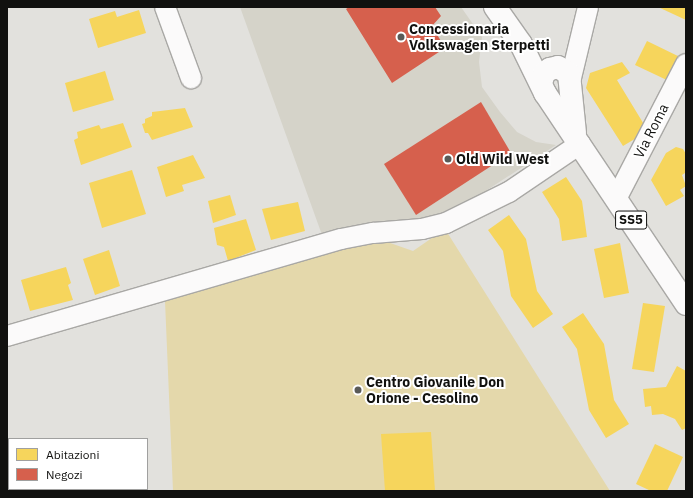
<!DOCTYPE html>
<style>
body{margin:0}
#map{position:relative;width:693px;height:498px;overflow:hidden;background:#e2e1dd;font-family:"IBM Plex Sans",sans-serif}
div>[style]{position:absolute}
.built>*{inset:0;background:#d5d3c9}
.green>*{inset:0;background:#e4d8ab}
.homes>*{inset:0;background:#f6d55c}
.shops>*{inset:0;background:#d6604d}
.roads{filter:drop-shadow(1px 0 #a9a8a5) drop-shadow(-1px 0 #a9a8a5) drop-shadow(0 1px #a9a8a5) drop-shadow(0 -1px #a9a8a5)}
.minor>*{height:20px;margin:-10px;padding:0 10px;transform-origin:10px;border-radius:10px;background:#fbfafa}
.major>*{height:22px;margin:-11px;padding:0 11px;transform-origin:11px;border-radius:11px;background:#fbfafa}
.dots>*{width:11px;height:11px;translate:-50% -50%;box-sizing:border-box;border:2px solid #fff;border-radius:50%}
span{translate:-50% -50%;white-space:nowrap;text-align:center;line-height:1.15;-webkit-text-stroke:4px #fff;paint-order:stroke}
.shield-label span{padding:1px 3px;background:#fff;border:1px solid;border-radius:3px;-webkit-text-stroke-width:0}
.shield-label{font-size:13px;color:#11110f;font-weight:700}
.poi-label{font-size:14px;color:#11110f;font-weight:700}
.left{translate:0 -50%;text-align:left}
.street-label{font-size:14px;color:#11110f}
.frame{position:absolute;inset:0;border:8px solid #11110f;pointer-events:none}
.legend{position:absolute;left:8px;top:438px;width:140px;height:52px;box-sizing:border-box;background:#fff;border:1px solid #a0a09f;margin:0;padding:5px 7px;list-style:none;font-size:12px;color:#11110f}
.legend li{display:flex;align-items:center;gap:8px;height:20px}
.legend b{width:20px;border:1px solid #a0a09f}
</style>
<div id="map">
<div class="built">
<div style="clip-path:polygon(240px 7px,461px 7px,482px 37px,479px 62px,482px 87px,500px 112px,517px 132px,536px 142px,556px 145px,452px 213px,418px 226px,322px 235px)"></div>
</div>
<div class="green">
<div style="clip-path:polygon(445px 229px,610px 491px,173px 491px,165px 301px,373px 237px,413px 251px)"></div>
</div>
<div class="homes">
<div style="clip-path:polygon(658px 7px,686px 7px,686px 20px)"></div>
<div style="clip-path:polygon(139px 10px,146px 33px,98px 48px,89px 19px,115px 11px,117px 17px)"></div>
<div style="clip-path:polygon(647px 41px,682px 58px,671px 82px,635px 65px)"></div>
<div style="clip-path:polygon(622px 62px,630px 73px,617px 80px,648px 131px,623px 146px,586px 88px,590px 73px)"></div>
<div style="clip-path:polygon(105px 71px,114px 100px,73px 112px,65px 83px)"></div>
<div style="clip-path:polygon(185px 108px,193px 127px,152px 140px,148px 133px,145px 133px,142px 124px,145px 123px,145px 119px,152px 116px,152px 112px)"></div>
<div style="clip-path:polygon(123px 123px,132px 147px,81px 165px,74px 140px,78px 138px,77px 132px,99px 125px,101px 129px)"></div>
<div style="clip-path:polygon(676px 147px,683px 149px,686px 154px,685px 173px,682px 175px,686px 186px,680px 190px,684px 196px,666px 206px,651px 180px,666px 153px)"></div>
<div style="clip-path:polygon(193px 155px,205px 178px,182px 185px,184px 191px,166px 197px,157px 167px)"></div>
<div style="clip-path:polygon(132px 170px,146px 214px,102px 228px,89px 183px)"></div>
<div style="clip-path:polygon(566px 177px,582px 201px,587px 237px,562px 241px,559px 219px,542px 192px)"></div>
<div style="clip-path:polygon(230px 195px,236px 215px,213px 223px,208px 201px)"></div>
<div style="clip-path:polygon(298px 202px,305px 231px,271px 240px,262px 209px)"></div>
<div style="clip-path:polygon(509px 215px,526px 239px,537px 291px,553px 314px,533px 328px,511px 296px,503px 251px,488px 230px)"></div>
<div style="clip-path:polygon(246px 219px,256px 250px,228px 261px,224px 247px,217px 245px,214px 228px)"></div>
<div style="clip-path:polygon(620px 243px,629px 293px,604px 298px,594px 249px)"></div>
<div style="clip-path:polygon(109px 250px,120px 286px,95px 295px,83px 259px)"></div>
<div style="clip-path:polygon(66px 267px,71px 283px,68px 285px,73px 300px,30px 311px,21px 280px)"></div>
<div style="clip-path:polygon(643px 303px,665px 306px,654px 372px,632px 369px)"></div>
<div style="clip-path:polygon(583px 313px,604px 344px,614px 400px,629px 424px,606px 438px,589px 410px,577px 349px,562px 327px)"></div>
<div style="clip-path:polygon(677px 366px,686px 371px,686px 428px,682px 430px,675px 419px,663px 414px,652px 415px,651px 406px,645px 407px,643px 389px,666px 387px)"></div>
<div style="clip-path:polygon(431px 432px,435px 491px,385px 491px,381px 434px)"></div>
<div style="clip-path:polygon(655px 444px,683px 457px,667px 491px,651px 491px,636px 484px)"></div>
</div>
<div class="shops">
<div style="clip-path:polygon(349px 7px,435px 7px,441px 16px,432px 26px,445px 48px,392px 83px,346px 9px)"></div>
<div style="clip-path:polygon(481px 102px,511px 153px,416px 215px,384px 164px)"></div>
</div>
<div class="roads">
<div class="minor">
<div style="left:165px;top:7px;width:76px;rotate:69.9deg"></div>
<div style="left:571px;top:78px;width:73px;rotate:-76.5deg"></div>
<div style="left:616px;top:199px;width:152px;rotate:-62.6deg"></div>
<div style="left:7px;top:336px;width:348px;rotate:-16.2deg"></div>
<div style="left:341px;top:239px;width:33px;rotate:-11deg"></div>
<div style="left:373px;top:233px;width:49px;rotate:-4.7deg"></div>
<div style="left:422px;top:229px;width:25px;rotate:-14deg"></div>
<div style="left:446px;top:223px;width:70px;rotate:-26.2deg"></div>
<div style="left:509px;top:192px;width:86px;rotate:-34.1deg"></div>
</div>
<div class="major">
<div style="left:495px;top:7px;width:45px;rotate:54.9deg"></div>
<div style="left:521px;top:44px;width:55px;rotate:63.9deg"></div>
<div style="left:545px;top:93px;width:254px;rotate:56.2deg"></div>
<div style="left:541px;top:83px;width:10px;rotate:-73deg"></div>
<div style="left:544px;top:73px;width:7px;rotate:-34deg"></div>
<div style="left:550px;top:69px;width:8px;rotate:-14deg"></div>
<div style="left:558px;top:67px;width:13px;rotate:32deg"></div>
<div style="left:569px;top:74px;width:59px;rotate:84.2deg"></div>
</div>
</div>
<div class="dots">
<div style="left:401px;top:37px;background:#5a5a57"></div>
<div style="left:448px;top:159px;background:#5a5a57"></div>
<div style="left:358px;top:390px;background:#5a5a57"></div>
</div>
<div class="shield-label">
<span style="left:631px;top:220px">SS5</span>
</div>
<div class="poi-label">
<span class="left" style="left:409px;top:37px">Concessionaria<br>Volkswagen Sterpetti</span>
<span class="left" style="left:456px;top:159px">Old Wild West</span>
<span class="left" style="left:366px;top:390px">Centro Giovanile Don<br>Orione - Cesolino</span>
</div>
<div class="street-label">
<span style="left:651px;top:131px;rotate:-63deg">Via Roma</span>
</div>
<div class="frame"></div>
<ul class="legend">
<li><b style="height:11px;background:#f6d55c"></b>Abitazioni</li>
<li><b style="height:11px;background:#d6604d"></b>Negozi</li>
</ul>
</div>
